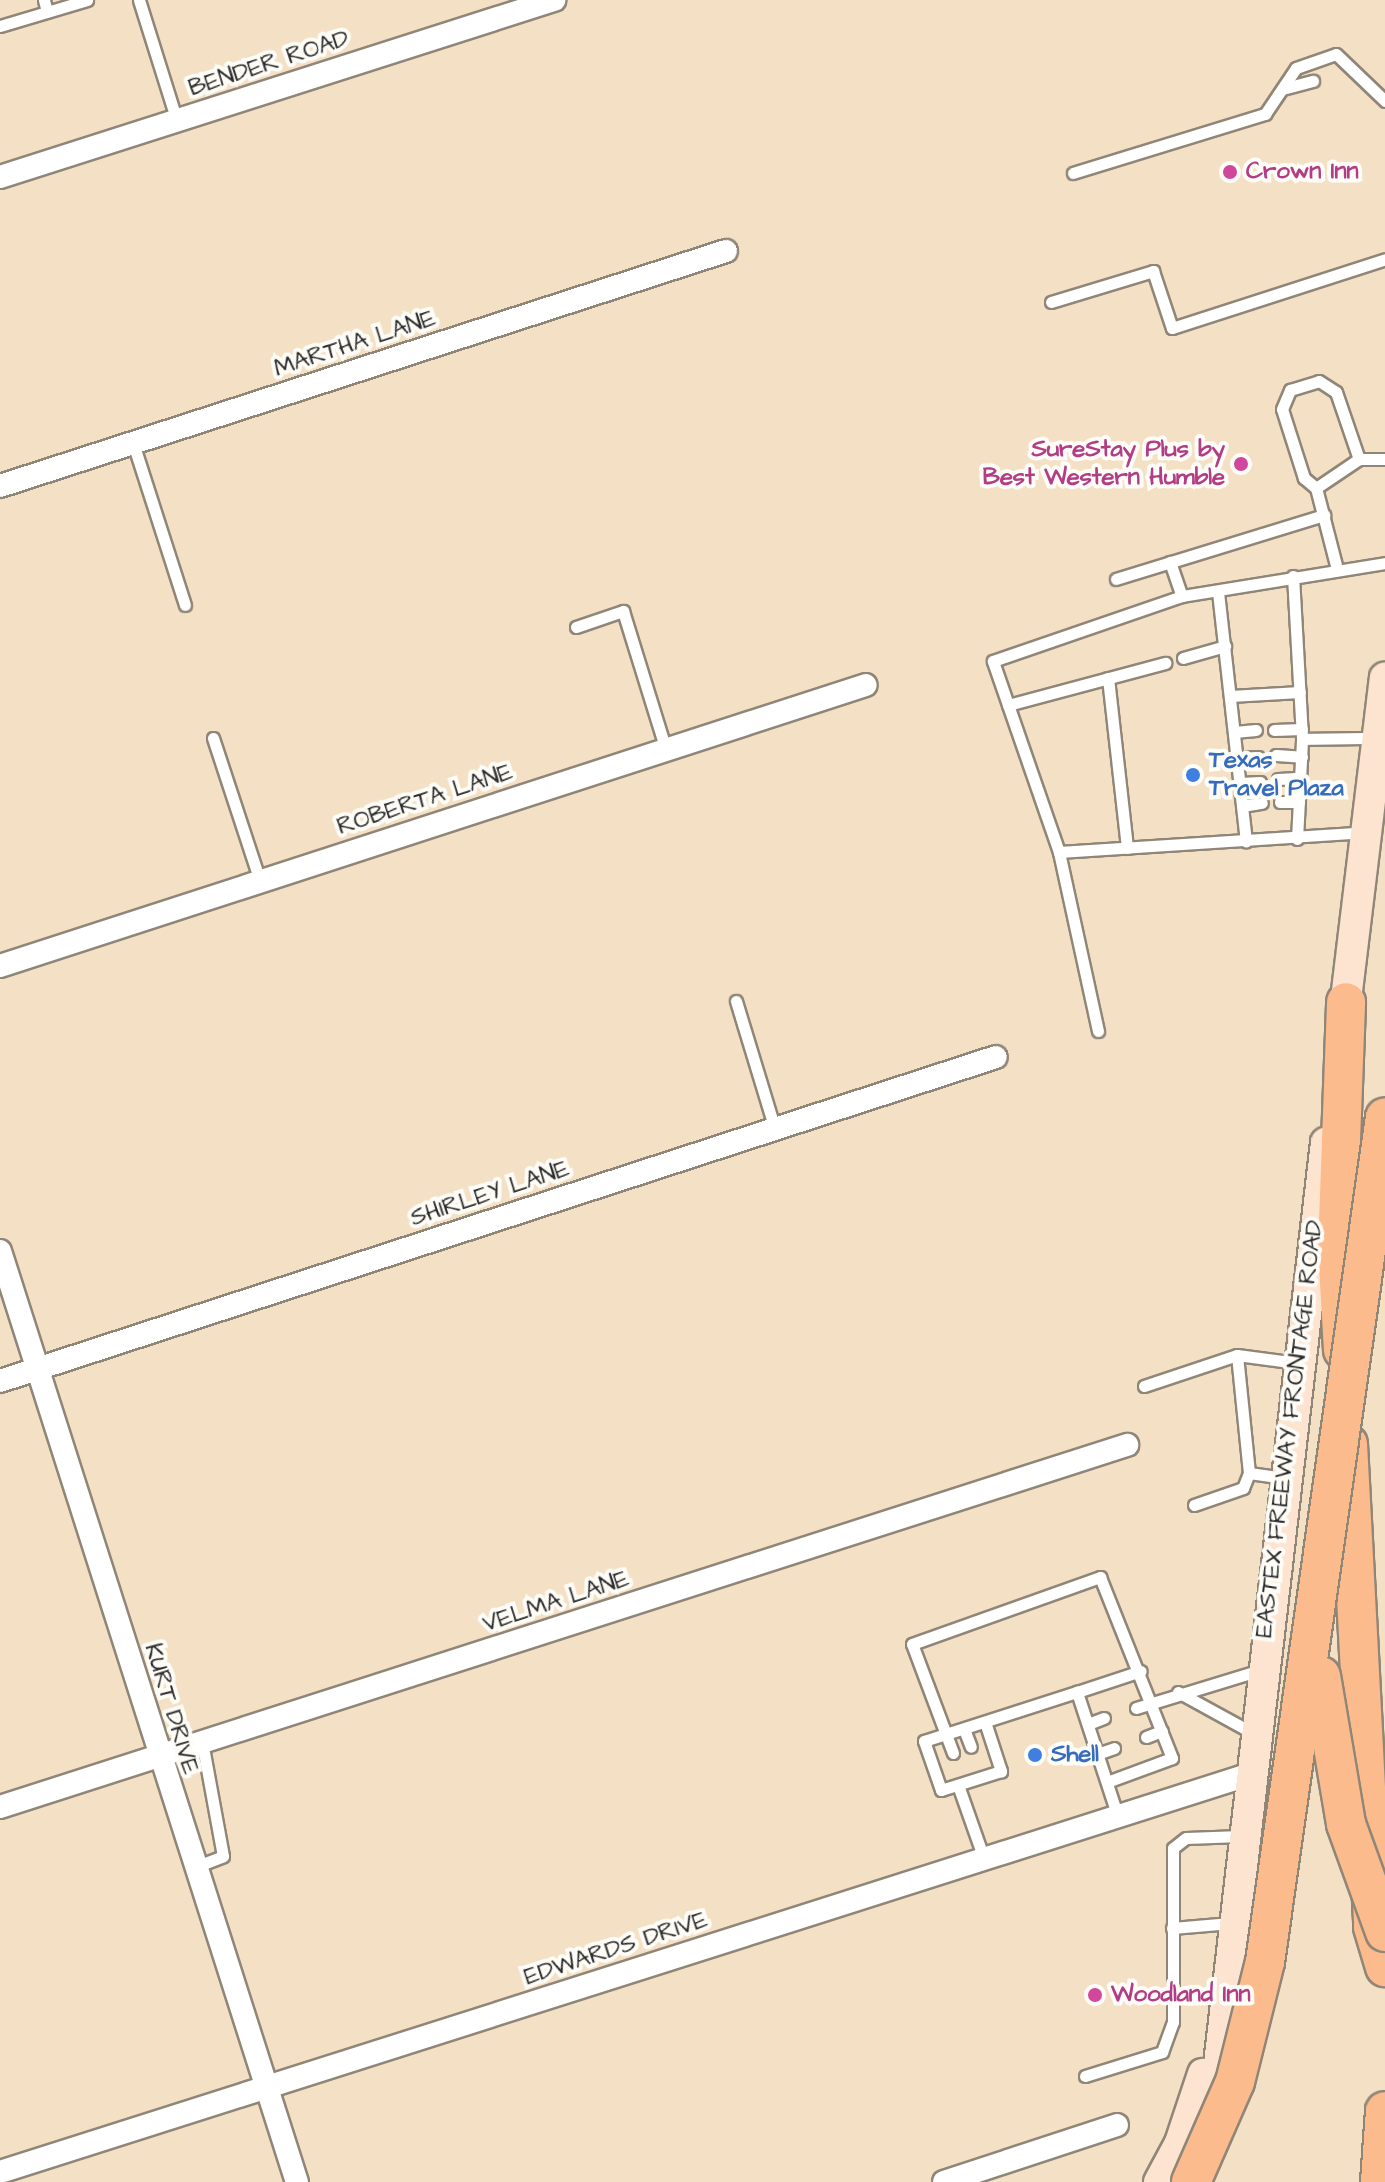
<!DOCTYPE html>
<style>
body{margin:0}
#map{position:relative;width:1385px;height:2182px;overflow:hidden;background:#f4e0c5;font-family:"Architects Daughter",sans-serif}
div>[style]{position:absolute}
.roads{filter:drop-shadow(2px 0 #908678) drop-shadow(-2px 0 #908678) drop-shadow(0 2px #908678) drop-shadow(0 -2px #908678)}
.lane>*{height:11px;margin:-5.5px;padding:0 5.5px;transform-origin:5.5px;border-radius:5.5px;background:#fff}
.street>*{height:22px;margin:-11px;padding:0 11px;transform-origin:11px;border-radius:11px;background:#fff}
.secondary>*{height:30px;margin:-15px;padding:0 15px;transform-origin:15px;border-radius:15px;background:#fde4d1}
.highway>*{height:38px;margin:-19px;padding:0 19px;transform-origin:19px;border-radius:19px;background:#fbbb8c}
.bridges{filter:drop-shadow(2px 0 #908678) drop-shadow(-2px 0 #908678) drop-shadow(0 2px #908678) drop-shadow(0 -2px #908678)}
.highway-bridge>*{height:38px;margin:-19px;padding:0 19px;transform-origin:19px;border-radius:19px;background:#fbbb8c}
.dots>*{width:22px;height:22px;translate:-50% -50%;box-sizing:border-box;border:4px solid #fdfcf7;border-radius:50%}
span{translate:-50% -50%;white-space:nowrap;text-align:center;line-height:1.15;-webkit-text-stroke:8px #fdfcf7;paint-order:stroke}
.street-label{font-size:24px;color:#2b2b2b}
.hotel-label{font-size:24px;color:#b23c85;font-weight:700}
.left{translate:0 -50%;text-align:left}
.right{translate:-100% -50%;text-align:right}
.shop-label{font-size:24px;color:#366cbe;font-weight:700}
</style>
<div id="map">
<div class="roads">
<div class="lane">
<div style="left:44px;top:0;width:12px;rotate:76deg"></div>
<div style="left:139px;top:0;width:127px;rotate:72.6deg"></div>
<div style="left:0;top:26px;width:91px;rotate:-16.6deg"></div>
<div style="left:1286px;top:88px;width:28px;rotate:-15deg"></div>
<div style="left:1073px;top:173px;width:201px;rotate:-17.1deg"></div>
<div style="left:1265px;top:114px;width:55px;rotate:-56deg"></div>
<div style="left:1296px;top:68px;width:42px;rotate:-19.3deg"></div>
<div style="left:1336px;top:54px;width:68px;rotate:43.8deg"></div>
<div style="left:1051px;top:302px;width:107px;rotate:-16.9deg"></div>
<div style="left:1153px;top:271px;width:60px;rotate:71.6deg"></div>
<div style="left:1172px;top:328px;width:224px;rotate:-17.9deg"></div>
<div style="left:133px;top:443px;width:170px;rotate:72.2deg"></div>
<div style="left:1316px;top:488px;width:16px;rotate:-140deg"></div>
<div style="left:1304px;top:478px;width:72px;rotate:-107.7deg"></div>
<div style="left:1282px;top:409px;width:21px;rotate:-67deg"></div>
<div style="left:1290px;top:390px;width:30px;rotate:-17deg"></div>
<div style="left:1319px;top:381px;width:20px;rotate:33deg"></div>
<div style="left:1336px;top:392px;width:71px;rotate:71.1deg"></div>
<div style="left:1170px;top:562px;width:36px;rotate:71deg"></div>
<div style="left:1337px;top:569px;width:84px;rotate:-104.5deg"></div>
<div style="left:1316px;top:488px;width:52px;rotate:-34deg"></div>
<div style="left:1359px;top:459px;width:26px"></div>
<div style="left:1293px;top:576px;width:163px;rotate:86.8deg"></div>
<div style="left:1302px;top:739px;width:76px;rotate:-0.8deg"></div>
<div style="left:1116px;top:579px;width:218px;rotate:-17.1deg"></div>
<div style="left:1218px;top:592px;width:251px;rotate:83.6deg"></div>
<div style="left:576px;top:627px;width:50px;rotate:-18.8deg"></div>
<div style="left:623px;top:611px;width:145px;rotate:72.8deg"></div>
<div style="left:1183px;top:658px;width:44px;rotate:-15.9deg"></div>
<div style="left:1108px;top:678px;width:171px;rotate:83.6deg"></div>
<div style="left:1230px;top:696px;width:70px;rotate:-3.3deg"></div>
<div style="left:1008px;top:705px;width:163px;rotate:-15deg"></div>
<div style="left:1274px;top:730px;width:28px;rotate:-2deg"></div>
<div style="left:1234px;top:732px;width:22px;rotate:-5deg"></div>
<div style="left:213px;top:738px;width:151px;rotate:71.8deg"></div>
<div style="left:1276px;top:755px;width:26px;rotate:4deg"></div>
<div style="left:1237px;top:758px;width:21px;rotate:-3deg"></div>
<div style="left:1278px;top:779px;width:22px;rotate:-3deg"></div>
<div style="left:1240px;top:783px;width:20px;rotate:-3deg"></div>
<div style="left:1280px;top:802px;width:19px"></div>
<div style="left:1242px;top:806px;width:20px;rotate:-9deg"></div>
<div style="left:1297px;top:839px;width:100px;rotate:-87.1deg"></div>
<div style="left:1059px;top:852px;width:308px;rotate:-3.7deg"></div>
<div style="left:736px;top:1001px;width:134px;rotate:73.1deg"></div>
<div style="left:1098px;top:1031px;width:183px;rotate:-102.3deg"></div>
<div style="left:1059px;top:852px;width:202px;rotate:-109.1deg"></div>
<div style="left:993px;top:661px;width:200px;rotate:-19deg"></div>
<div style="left:1182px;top:596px;width:206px;rotate:-9.2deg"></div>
<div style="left:1237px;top:1355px;width:119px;rotate:84.2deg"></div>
<div style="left:1144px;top:1386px;width:98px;rotate:-18.4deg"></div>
<div style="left:1237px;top:1355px;width:61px;rotate:7.6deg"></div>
<div style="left:1194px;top:1505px;width:52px;rotate:-19.1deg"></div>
<div style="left:1243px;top:1488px;width:16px;rotate:-68deg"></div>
<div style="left:1249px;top:1473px;width:34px;rotate:8deg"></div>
<div style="left:1178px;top:1692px;width:85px;rotate:28.7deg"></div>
<div style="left:1136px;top:1708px;width:130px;rotate:-17deg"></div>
<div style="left:985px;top:1722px;width:52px;rotate:71.9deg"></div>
<div style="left:1001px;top:1771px;width:63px;rotate:162.4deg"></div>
<div style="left:941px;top:1790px;width:52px;rotate:-109.1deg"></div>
<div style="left:924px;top:1741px;width:161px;rotate:-17.8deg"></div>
<div style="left:1088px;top:1724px;width:17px;rotate:-21deg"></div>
<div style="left:964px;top:1729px;width:19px;rotate:69deg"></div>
<div style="left:1146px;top:1737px;width:17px;rotate:-21deg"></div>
<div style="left:953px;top:1753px;width:116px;rotate:-110.6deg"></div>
<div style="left:912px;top:1644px;width:200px;rotate:-19.6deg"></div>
<div style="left:1100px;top:1577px;width:195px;rotate:68.3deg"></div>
<div style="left:1172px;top:1758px;width:69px;rotate:159.7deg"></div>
<div style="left:1097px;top:1754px;width:18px;rotate:-19deg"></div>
<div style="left:958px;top:1785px;width:78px;rotate:70.6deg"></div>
<div style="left:1118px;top:1817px;width:132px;rotate:-108.2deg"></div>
<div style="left:1077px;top:1692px;width:67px;rotate:-18.2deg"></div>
<div style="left:195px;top:1867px;width:30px;rotate:-21deg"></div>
<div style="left:223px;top:1856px;width:116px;rotate:-100.4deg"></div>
<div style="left:1172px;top:1928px;width:59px;rotate:-4.8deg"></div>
<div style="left:1085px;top:2076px;width:81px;rotate:-17.3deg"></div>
<div style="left:1162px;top:2052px;width:32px;rotate:-70deg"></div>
<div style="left:1173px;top:2022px;width:174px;rotate:-90deg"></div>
<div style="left:1173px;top:1848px;width:16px;rotate:-38deg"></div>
<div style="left:1186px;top:1838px;width:55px;rotate:-2.1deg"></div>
</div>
<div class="street">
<div style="left:0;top:177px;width:582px;rotate:-17.72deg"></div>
<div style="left:0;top:486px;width:763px;rotate:-17.94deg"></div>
<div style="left:0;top:966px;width:910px;rotate:-17.98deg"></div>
<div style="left:0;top:1251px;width:977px;rotate:72.31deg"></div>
<div style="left:0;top:1381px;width:1047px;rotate:-18.02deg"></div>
<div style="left:0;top:1807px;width:1184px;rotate:-17.81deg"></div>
<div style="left:0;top:2172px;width:1310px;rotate:-17.65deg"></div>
<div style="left:944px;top:2182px;width:182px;rotate:-18.2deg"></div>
</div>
<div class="secondary">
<div style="left:1343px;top:1024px;width:349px;rotate:-83.1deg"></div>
<div style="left:1213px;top:2116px;width:980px;rotate:-83.38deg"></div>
<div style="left:1159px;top:2182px;width:44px;rotate:-61.7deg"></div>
<div style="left:1180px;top:2143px;width:73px;rotate:-71.6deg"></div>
</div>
<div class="highway">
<div style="left:1343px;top:1350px;width:100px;rotate:-93.4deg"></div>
<div style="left:1337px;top:1250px;width:248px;rotate:-87.9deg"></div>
<div style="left:1348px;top:1444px;width:484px;rotate:87deg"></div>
<div style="left:1373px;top:1927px;width:42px;rotate:73.3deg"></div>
<div style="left:1380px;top:2182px;width:71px;rotate:-86deg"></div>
</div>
</div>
<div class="bridges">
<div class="highway-bridge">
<div style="left:1321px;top:1676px;width:150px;rotate:80.4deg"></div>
<div style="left:1346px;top:1824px;width:115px;rotate:70.1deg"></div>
<div style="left:1191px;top:2182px;width:109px;rotate:-66.3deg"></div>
<div style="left:1235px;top:2082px;width:124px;rotate:-76deg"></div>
<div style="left:1265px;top:1962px;width:853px;rotate:-81.92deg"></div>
</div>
</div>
<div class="dots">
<div style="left:1230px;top:172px;background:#d1479c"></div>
<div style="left:1241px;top:464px;background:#d1479c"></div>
<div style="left:1193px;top:775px;background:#3f7fe0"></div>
<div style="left:1035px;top:1755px;background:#3f7fe0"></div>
<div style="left:1095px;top:1995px;background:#d1479c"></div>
</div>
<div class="street-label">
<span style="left:269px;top:64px;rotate:-18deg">BENDER ROAD</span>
<span style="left:355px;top:344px;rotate:-18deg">MARTHA LANE</span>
<span style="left:425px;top:800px;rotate:-18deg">ROBERTA LANE</span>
<span style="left:490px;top:1194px;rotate:-18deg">SHIRLEY LANE</span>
<span style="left:1290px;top:1429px;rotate:-83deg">EASTEX FREEWAY FRONTAGE ROAD</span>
<span style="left:556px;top:1602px;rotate:-18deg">VELMA LANE</span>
<span style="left:171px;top:1709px;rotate:73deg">KURT DRIVE</span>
<span style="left:616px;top:1949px;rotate:-18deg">EDWARDS DRIVE</span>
</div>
<div class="hotel-label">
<span class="left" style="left:1246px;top:172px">Crown Inn</span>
<span class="right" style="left:1225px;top:464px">SureStay Plus by<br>Best Western Humble</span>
<span class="left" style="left:1111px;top:1995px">Woodland Inn</span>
</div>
<div class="shop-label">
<span class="left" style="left:1209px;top:775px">Texas<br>Travel Plaza</span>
<span class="left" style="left:1051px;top:1755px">Shell</span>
</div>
</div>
